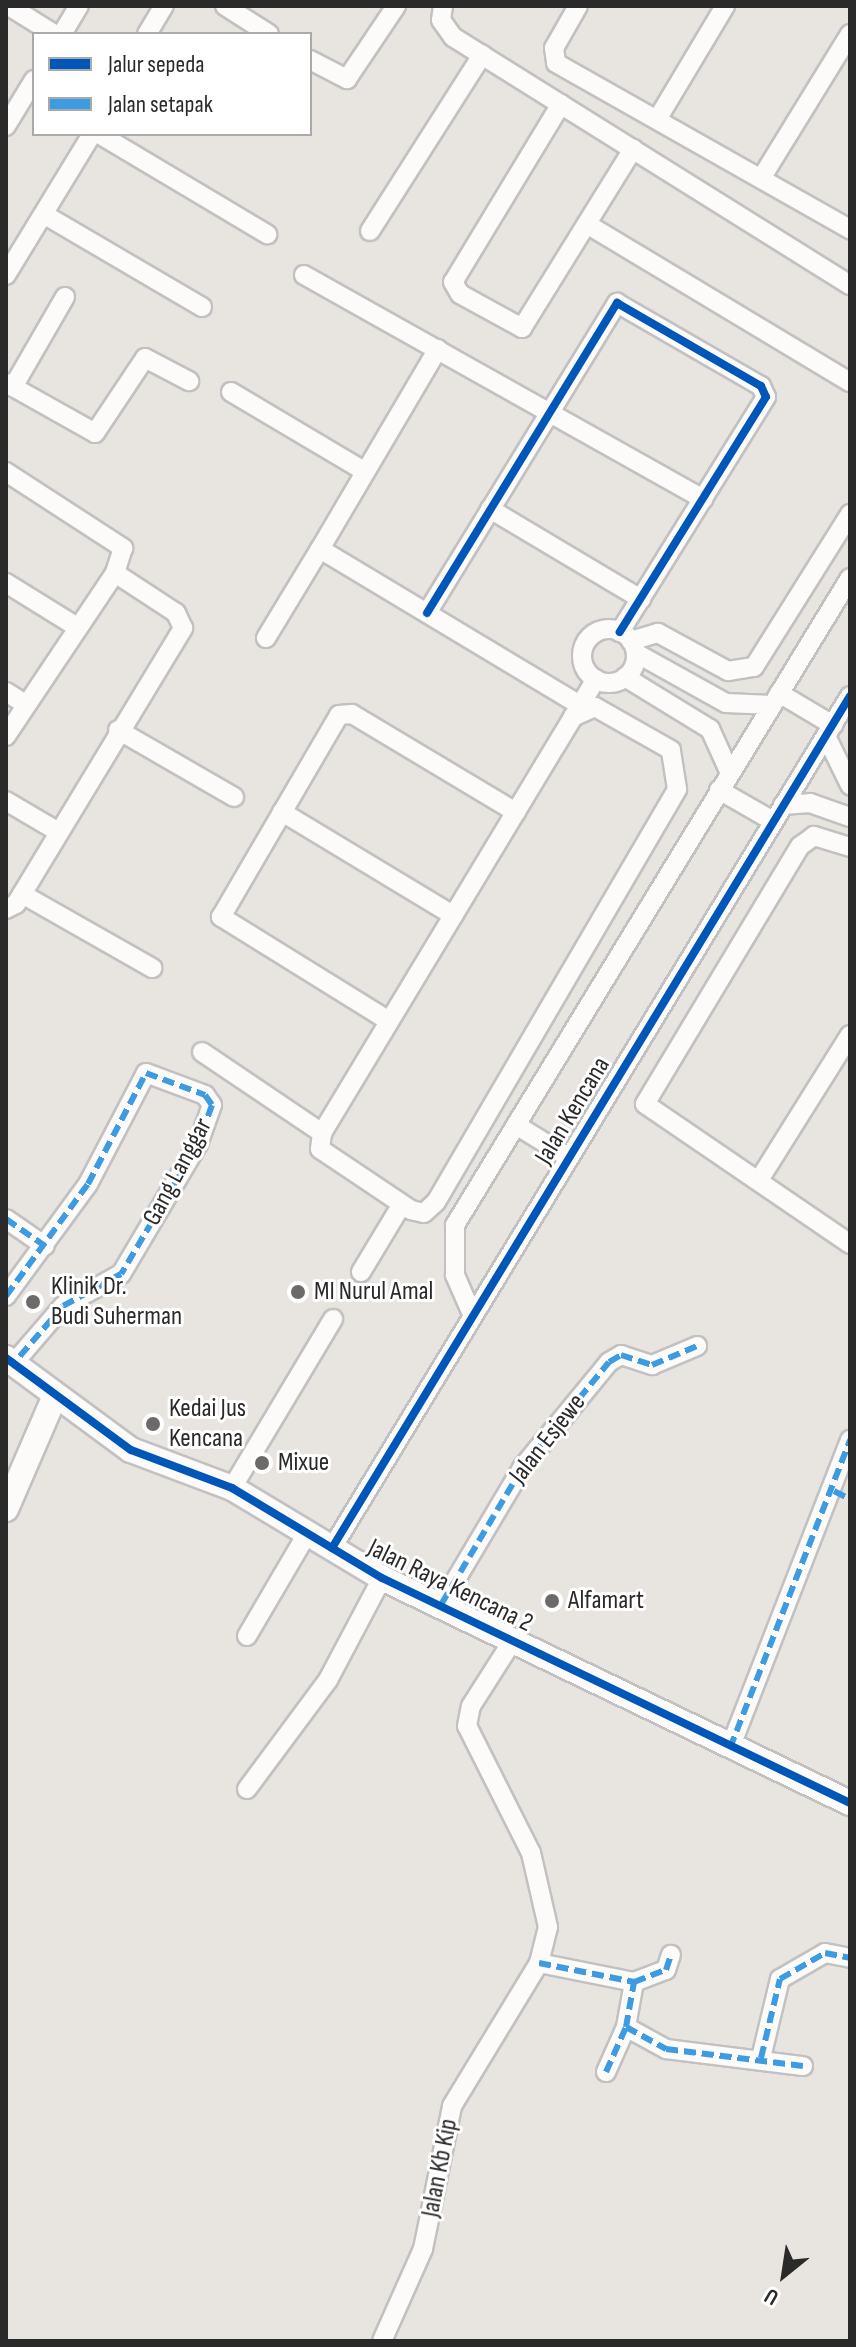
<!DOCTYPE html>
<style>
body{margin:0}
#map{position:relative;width:856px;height:2347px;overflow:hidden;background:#e8e4e0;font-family:"Sofia Sans Condensed",sans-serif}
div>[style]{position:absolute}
.roads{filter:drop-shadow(2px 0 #c2c1c1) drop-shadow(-2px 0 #c2c1c1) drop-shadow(0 2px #c2c1c1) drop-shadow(0 -2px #c2c1c1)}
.street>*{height:18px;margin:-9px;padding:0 9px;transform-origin:9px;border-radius:9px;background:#fcfbfa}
.street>.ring{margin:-9px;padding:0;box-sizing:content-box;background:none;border:18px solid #fcfbfa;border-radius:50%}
.secondary>*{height:24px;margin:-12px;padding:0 12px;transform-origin:12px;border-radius:12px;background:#fcfbfa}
.quiet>*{height:6px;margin-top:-3px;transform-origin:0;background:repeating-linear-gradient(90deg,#3d9ce1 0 12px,transparent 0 18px)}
.cycleway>*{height:8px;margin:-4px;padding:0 4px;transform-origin:4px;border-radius:4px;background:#0057b8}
.dots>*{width:22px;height:22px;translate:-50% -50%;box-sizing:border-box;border:4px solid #fff;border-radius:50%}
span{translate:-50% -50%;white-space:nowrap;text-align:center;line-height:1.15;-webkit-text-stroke:6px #fff;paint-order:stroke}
.street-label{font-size:26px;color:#2a2a2a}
.poi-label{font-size:26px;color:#2a2a2a}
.left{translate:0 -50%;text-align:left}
.frame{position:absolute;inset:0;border:8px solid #2a2a2a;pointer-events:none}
.legend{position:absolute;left:32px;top:32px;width:280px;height:104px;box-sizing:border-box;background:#fff;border:2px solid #aaa;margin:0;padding:10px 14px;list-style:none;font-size:24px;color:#2a2a2a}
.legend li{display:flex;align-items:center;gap:16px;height:40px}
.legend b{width:40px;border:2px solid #aaa}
.north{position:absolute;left:744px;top:2235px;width:80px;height:80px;-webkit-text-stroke:6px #fff;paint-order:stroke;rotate:210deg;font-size:22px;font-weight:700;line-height:32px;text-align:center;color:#2a2a2a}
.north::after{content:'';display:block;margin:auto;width:28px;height:36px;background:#2a2a2a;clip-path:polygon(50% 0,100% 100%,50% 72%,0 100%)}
</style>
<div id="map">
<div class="roads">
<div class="street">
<div style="left:9px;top:6px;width:53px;rotate:31.9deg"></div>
<div style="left:225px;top:6px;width:52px;rotate:32.5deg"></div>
<div style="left:443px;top:6px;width:14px;rotate:98deg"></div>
<div style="left:441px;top:20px;width:21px;rotate:55deg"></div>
<div style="left:453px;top:37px;width:468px;rotate:32deg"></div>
<div style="left:578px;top:6px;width:48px;rotate:119.7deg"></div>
<div style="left:554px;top:48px;width:15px;rotate:82deg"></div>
<div style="left:556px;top:63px;width:338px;rotate:29.5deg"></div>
<div style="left:62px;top:34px;width:33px;rotate:-59deg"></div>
<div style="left:147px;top:34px;width:33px;rotate:-59deg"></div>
<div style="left:310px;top:60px;width:42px;rotate:27.2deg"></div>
<div style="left:347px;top:79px;width:88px;rotate:-56.1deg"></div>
<div style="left:561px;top:104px;width:208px;rotate:121.2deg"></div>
<div style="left:453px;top:282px;width:14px;rotate:60deg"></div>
<div style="left:460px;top:294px;width:71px;rotate:28.7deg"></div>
<div style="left:522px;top:328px;width:211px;rotate:-58.2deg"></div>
<div style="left:658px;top:118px;width:131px;rotate:-59.1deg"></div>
<div style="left:6px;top:126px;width:54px;rotate:-58.7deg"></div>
<div style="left:99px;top:134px;width:196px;rotate:30.8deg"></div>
<div style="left:762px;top:177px;width:168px;rotate:-58.4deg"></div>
<div style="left:45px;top:215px;width:182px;rotate:30.4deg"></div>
<div style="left:590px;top:226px;width:303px;rotate:31deg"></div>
<div style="left:370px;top:231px;width:209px;rotate:-57.5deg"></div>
<div style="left:6px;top:275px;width:165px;rotate:-58.6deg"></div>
<div style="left:304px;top:275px;width:458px;rotate:29.3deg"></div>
<div style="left:6px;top:383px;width:102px;rotate:29.3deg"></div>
<div style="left:95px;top:433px;width:90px;rotate:-56.3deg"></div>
<div style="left:145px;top:358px;width:50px;rotate:27.6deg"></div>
<div style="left:13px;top:387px;width:104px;rotate:-60deg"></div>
<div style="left:231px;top:392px;width:155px;rotate:30.7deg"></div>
<div style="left:6px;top:472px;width:140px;rotate:33deg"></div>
<div style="left:123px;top:548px;width:26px;rotate:108deg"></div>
<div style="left:115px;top:573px;width:196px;rotate:123.8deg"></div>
<div style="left:490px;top:509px;width:176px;rotate:30.8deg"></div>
<div style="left:320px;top:549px;width:232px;rotate:-59.5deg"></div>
<div style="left:6px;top:583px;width:84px;rotate:31.8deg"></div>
<div style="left:427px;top:613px;width:364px;rotate:-58.5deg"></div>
<div style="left:617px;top:303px;width:166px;rotate:30deg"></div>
<div style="left:761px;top:386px;width:12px;rotate:66deg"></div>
<div style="left:766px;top:397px;width:277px;rotate:121.9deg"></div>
<div class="ring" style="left:582px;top:629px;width:36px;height:36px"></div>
<div style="left:266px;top:638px;width:104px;rotate:-58.8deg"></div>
<div style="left:320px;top:549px;width:303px;rotate:31deg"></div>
<div style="left:631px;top:641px;width:28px;rotate:-17deg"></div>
<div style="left:658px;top:633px;width:80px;rotate:28.5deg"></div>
<div style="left:728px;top:671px;width:26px;rotate:-9deg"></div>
<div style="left:754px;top:667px;width:181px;rotate:-57.9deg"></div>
<div style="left:636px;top:653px;width:103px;rotate:29.1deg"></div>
<div style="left:726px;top:703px;width:46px;rotate:2.5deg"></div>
<div style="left:625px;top:677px;width:100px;rotate:31.5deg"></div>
<div style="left:710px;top:729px;width:48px;rotate:65.6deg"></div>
<div style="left:6px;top:692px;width:22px;rotate:32deg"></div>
<div style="left:779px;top:693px;width:63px;rotate:30.7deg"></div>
<div style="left:118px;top:730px;width:134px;rotate:30deg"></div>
<div style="left:826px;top:736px;width:55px;rotate:63.9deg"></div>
<div style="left:719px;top:790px;width:62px;rotate:29.9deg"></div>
<div style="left:6px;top:801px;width:59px;rotate:30.5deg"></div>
<div style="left:783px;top:805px;width:27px;rotate:-4deg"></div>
<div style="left:810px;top:803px;width:42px;rotate:19.3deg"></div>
<div style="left:282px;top:812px;width:200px;rotate:31.1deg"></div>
<div style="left:850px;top:847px;width:38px;rotate:-163deg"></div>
<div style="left:814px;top:836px;width:17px;rotate:144deg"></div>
<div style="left:800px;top:846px;width:301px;rotate:121deg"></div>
<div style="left:645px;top:1104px;width:248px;rotate:34.3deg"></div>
<div style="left:22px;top:894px;width:150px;rotate:29.6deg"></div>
<div style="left:6px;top:909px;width:11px;rotate:-27deg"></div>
<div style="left:16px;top:904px;width:323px;rotate:-58.8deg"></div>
<div style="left:183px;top:628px;width:17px;rotate:-115deg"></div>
<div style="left:176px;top:613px;width:73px;rotate:-146.7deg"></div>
<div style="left:389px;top:1021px;width:198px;rotate:-148.2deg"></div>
<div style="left:221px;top:917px;width:234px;rotate:-59.7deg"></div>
<div style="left:339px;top:715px;width:13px;rotate:-4deg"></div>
<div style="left:352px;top:714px;width:191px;rotate:30.9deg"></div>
<div style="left:202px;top:1052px;width:145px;rotate:34deg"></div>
<div style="left:322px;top:1133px;width:530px;rotate:-58.89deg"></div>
<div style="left:516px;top:1125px;width:61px;rotate:31.6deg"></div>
<div style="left:322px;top:1133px;width:16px;rotate:97deg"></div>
<div style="left:320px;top:1149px;width:110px;rotate:33.8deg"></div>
<div style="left:411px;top:1210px;width:13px;rotate:13deg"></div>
<div style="left:424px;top:1213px;width:16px;rotate:-43deg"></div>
<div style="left:436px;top:1202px;width:478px;rotate:-59.7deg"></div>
<div style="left:677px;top:789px;width:39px;rotate:-99deg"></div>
<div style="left:671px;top:750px;width:87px;rotate:-150.5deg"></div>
<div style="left:595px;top:707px;width:24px;rotate:156deg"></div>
<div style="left:759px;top:1180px;width:171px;rotate:-57.9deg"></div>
<div style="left:6px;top:1219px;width:47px;rotate:34.7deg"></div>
<div style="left:361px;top:1272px;width:79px;rotate:-58.9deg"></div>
<div style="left:6px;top:1296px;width:139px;rotate:-53.8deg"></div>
<div style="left:88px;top:1184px;width:125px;rotate:-62.4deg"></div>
<div style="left:146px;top:1073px;width:63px;rotate:20.4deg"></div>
<div style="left:205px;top:1095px;width:12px;rotate:55deg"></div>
<div style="left:212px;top:1105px;width:41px;rotate:109.7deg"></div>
<div style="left:198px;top:1144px;width:151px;rotate:120.6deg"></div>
<div style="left:121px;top:1274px;width:66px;rotate:151.1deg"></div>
<div style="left:63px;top:1306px;width:75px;rotate:130.7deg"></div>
<div style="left:472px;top:1314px;width:43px;rotate:-113.6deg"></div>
<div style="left:455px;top:1275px;width:50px;rotate:-90deg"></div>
<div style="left:455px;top:1225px;width:758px;rotate:-58.6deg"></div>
<div style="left:232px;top:1488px;width:197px;rotate:-59.1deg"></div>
<div style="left:332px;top:1548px;width:997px;rotate:-58.7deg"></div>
<div style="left:442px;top:1603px;width:157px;rotate:-59.3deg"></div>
<div style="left:522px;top:1468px;width:137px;rotate:-50.6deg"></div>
<div style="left:609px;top:1362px;width:14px;rotate:-30deg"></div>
<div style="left:621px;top:1355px;width:33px;rotate:18deg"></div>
<div style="left:652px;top:1365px;width:49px;rotate:-22.9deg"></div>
<div style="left:247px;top:1636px;width:121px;rotate:-59.6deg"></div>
<div style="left:730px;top:1748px;width:331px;rotate:-68.7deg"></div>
<div style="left:247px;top:1789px;width:136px;rotate:-53.4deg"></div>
<div style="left:328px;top:1680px;width:115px;rotate:-62.1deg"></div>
<div style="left:539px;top:1963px;width:97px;rotate:11.3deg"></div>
<div style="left:634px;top:1982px;width:34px;rotate:-21deg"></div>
<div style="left:666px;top:1970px;width:16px;rotate:-72deg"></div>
<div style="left:626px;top:2027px;width:46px;rotate:28.8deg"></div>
<div style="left:666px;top:2049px;width:138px;rotate:7.1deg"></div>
<div style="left:761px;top:2058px;width:81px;rotate:-76.5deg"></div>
<div style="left:780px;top:1979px;width:52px;rotate:-30deg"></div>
<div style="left:825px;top:1953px;width:25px;rotate:11deg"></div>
<div style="left:606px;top:2072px;width:49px;rotate:-66deg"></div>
<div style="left:626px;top:2027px;width:46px;rotate:-79.9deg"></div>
<div style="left:382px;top:2341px;width:101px;rotate:-66deg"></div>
<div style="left:423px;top:2249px;width:146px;rotate:-78.5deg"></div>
<div style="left:452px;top:2106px;width:167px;rotate:-58.7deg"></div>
<div style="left:539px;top:1963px;width:37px;rotate:-76deg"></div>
<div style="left:548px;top:1927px;width:76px;rotate:-102.9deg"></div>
<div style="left:531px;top:1853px;width:142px;rotate:-116.7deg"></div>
<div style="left:467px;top:1726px;width:20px;rotate:-79deg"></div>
<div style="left:471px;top:1706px;width:78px;rotate:-57.5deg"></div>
</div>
<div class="secondary">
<div style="left:6px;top:1358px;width:155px;rotate:36.4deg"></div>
<div style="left:131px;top:1450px;width:108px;rotate:20.6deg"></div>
<div style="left:232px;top:1488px;width:175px;rotate:31deg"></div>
<div style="left:382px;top:1578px;width:519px;rotate:25.68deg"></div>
<div style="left:6px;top:1509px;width:121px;rotate:-66.6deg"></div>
</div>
</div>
<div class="quiet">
<div style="left:6px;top:1219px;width:47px;rotate:34.7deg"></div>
<div style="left:6px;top:1296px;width:139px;rotate:-53.8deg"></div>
<div style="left:88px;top:1184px;width:125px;rotate:-62.4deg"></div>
<div style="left:146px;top:1073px;width:63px;rotate:20.4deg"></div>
<div style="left:205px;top:1095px;width:12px;rotate:55deg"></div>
<div style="left:212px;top:1105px;width:41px;rotate:109.7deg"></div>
<div style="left:198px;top:1144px;width:151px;rotate:120.6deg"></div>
<div style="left:121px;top:1274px;width:66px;rotate:151.1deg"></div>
<div style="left:63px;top:1306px;width:75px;rotate:130.7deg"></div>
<div style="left:834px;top:1491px;width:18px;rotate:27deg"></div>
<div style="left:442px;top:1603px;width:157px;rotate:-59.3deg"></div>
<div style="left:522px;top:1468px;width:137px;rotate:-50.6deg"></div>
<div style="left:609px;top:1362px;width:14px;rotate:-30deg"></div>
<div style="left:621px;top:1355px;width:33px;rotate:18deg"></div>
<div style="left:652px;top:1365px;width:49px;rotate:-22.9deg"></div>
<div style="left:730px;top:1748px;width:331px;rotate:-68.7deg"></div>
<div style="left:539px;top:1963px;width:97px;rotate:11.3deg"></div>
<div style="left:634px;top:1982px;width:34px;rotate:-21deg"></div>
<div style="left:666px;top:1970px;width:16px;rotate:-72deg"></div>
<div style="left:626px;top:2027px;width:46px;rotate:28.8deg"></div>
<div style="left:666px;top:2049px;width:138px;rotate:7.1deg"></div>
<div style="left:761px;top:2058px;width:81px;rotate:-76.5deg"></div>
<div style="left:780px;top:1979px;width:52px;rotate:-30deg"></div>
<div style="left:825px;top:1953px;width:25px;rotate:11deg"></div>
<div style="left:606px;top:2072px;width:49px;rotate:-66deg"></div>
<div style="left:626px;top:2027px;width:46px;rotate:-79.9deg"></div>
</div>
<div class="cycleway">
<div style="left:427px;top:613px;width:364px;rotate:-58.5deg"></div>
<div style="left:617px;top:303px;width:166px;rotate:30deg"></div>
<div style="left:761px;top:386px;width:12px;rotate:66deg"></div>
<div style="left:766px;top:397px;width:277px;rotate:121.9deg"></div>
<div style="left:6px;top:1358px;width:155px;rotate:36.4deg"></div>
<div style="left:131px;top:1450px;width:108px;rotate:20.6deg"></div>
<div style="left:232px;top:1488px;width:175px;rotate:31deg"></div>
<div style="left:382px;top:1578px;width:519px;rotate:25.68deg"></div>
<div style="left:332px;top:1548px;width:997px;rotate:-58.7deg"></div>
</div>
<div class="dots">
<div style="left:298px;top:1292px;background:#6c6b6a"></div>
<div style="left:33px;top:1302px;background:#6c6b6a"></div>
<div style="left:153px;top:1424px;background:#6c6b6a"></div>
<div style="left:262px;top:1463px;background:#6c6b6a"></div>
<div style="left:552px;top:1601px;background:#6c6b6a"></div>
</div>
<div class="street-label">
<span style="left:573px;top:1111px;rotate:-59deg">Jalan Kencana</span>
<span style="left:178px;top:1172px;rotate:-62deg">Gang Langgar</span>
<span style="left:548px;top:1439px;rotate:-52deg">Jalan Esjewe</span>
<span style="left:450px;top:1586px;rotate:26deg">Jalan Raya Kencana 2</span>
<span style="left:440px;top:2168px;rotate:-79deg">Jalan Kb Kip</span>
</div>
<div class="poi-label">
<span class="left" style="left:51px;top:1302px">Klinik Dr.<br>Budi Suherman</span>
<span class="left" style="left:314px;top:1292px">MI Nurul Amal</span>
<span class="left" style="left:169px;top:1424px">Kedai Jus<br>Kencana</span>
<span class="left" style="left:278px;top:1463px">Mixue</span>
<span class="left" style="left:568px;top:1601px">Alfamart</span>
</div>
<div class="frame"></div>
<ul class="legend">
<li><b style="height:10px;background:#0057b8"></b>Jalur sepeda</li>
<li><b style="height:10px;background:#3d9ce1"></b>Jalan setapak</li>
</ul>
<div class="north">U</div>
</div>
